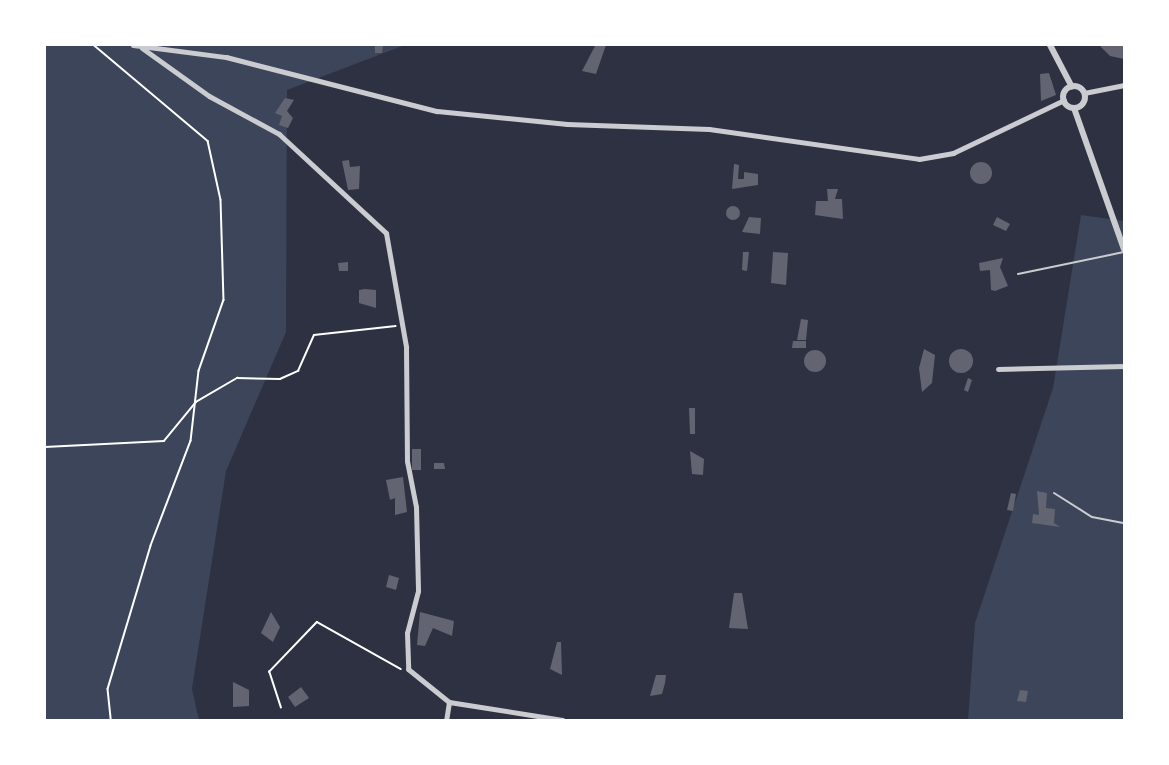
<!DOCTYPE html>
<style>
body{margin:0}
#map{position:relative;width:1169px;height:765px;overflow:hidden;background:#2d3142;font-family:Raleway,sans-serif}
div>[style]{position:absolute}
.green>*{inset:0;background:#3c4559}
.building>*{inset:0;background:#626471}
.round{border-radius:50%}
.path>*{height:1.5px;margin:-0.75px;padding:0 0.75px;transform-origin:0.75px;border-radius:0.75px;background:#fff}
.service>*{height:2px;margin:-1px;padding:0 1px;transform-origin:1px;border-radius:1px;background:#caccd0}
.minor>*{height:5px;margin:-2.5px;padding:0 2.5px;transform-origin:2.5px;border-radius:2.5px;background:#caccd0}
.tertiary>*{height:6px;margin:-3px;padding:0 3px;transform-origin:3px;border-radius:3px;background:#caccd0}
.tertiary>.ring{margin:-3px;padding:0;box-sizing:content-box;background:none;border:6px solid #caccd0;border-radius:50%}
span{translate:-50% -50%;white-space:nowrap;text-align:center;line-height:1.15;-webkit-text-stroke:4.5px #fff;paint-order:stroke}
.frame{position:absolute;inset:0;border:46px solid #fff;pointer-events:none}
</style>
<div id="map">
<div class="green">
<div style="clip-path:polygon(45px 45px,405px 45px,287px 90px,286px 332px,226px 471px,192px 689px,199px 720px,45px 720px)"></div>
<div style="clip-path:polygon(1081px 215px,1124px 221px,1124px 720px,968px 720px,975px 623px,1053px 388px)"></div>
</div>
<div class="building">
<div style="clip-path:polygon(375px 45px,383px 45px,382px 53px,375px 53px)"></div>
<div style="clip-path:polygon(606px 45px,596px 74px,582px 71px,595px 46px)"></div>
<div style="clip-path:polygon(1099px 45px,1124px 45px,1124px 59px,1110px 56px)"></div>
<div style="clip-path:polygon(1049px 73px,1056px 95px,1041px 101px,1040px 74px)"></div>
<div style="clip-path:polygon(285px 98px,294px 100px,287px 111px,293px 118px,288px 128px,279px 125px,282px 116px,275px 113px)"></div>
<div style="clip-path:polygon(349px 160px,350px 167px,360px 166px,359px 189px,348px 190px,342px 161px)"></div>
<div class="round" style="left:970px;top:162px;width:22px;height:22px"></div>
<div style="clip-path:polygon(734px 164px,739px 165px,738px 179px,744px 179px,744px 172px,758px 174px,758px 185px,732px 189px)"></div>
<div style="clip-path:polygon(827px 189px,838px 189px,835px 199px,842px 199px,843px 219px,815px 215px,816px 201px,828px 201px)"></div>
<div class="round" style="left:726px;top:206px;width:14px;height:14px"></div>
<div style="clip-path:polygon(749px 217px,761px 218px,760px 234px,742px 232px)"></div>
<div style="clip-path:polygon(997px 217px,1010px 224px,1006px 231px,993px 225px)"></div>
<div style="clip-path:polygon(743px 252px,749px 252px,747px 271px,742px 270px)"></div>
<div style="clip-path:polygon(773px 252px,788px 253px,786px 285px,771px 283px)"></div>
<div style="clip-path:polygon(1003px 258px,1000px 267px,1008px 286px,995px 291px,991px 290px,990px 270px,980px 271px,979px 263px)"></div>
<div style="clip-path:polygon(348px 262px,348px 271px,339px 271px,338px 263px)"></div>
<div style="clip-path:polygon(365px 289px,376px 290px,376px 308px,359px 303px,359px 290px)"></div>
<div style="clip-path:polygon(801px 319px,808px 320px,806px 340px,797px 340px)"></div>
<div style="clip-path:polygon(793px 341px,806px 341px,806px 348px,792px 348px)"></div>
<div class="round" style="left:949px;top:349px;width:24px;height:24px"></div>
<div style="clip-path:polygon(924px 349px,935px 355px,932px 383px,922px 392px,919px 368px)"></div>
<div class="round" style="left:804px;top:350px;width:22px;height:22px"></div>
<div style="clip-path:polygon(968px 378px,972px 380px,968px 392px,964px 390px)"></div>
<div style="clip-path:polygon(689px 408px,695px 408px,695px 434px,690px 434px)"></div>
<div style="clip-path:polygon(412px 449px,421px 449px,421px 470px,412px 470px)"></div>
<div style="clip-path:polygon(690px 451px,704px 459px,703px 475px,692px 474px)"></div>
<div style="clip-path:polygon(434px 463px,444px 463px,445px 469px,434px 469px)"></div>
<div style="clip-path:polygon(403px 477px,407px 512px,395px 515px,395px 498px,390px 500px,386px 480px)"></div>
<div style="clip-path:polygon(1037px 491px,1047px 493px,1046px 508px,1055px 509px,1054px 523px,1060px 527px,1032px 523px,1033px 514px,1039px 515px)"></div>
<div style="clip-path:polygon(1011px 493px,1016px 494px,1013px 511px,1007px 510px)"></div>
<div style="clip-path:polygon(389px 575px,399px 578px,396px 590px,386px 587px)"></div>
<div style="clip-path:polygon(734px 593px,742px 593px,748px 629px,729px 628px)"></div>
<div style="clip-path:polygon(271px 612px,280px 627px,273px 642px,261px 633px)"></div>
<div style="clip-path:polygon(420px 612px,454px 621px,452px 636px,433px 628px,425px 646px,417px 645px)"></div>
<div style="clip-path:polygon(557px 642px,561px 642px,562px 675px,550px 669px)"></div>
<div style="clip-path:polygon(656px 675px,666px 675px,665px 683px,662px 694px,650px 696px)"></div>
<div style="clip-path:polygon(233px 682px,249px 690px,249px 706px,233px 707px)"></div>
<div style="clip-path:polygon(301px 687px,309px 698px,295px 707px,288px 697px)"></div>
<div style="clip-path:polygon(1020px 690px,1028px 691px,1026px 702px,1017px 701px)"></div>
</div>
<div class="path">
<div style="left:94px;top:45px;width:149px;rotate:40.1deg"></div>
<div style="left:208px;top:141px;width:60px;rotate:77.6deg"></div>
<div style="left:221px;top:200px;width:100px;rotate:88.3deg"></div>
<div style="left:224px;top:300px;width:75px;rotate:109.4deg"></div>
<div style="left:199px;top:371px;width:70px;rotate:96.5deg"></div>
<div style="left:191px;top:441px;width:112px;rotate:110.9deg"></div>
<div style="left:151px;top:546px;width:149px;rotate:106.7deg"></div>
<div style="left:108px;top:689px;width:31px;rotate:84deg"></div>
<div style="left:45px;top:447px;width:119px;rotate:-2.9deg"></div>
<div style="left:164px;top:441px;width:50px;rotate:-50.6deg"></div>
<div style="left:196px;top:402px;width:48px;rotate:-30.3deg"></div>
<div style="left:237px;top:378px;width:43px;rotate:1.3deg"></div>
<div style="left:280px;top:379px;width:20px;rotate:-24deg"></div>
<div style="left:298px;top:371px;width:39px;rotate:-66deg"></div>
<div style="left:314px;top:335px;width:82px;rotate:-6.3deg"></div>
<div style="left:281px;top:708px;width:38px;rotate:-108deg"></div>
<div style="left:269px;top:672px;width:69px;rotate:-46.2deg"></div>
<div style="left:317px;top:622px;width:96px;rotate:29.2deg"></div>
</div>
<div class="service">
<div style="left:1018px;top:274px;width:108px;rotate:-11.7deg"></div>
<div style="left:1054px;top:493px;width:45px;rotate:32.3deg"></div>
<div style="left:1092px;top:517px;width:33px;rotate:11deg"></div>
</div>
<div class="minor">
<div style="left:133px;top:45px;width:94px;rotate:7.4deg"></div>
<div style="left:226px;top:57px;width:218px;rotate:14.4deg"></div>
<div style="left:437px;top:111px;width:131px;rotate:5.7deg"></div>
<div style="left:567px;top:124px;width:142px;rotate:2deg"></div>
<div style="left:709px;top:129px;width:212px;rotate:8.1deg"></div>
<div style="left:919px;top:159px;width:35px;rotate:-10deg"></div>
<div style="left:953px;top:153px;width:123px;rotate:-25.5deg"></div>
<div style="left:142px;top:48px;width:82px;rotate:35.6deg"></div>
<div style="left:209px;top:96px;width:80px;rotate:28.5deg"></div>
<div style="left:279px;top:134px;width:146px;rotate:42.8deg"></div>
<div style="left:386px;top:233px;width:116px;rotate:80deg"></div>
<div style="left:406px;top:347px;width:114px;rotate:89.5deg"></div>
<div style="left:407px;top:461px;width:47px;rotate:78.9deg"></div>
<div style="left:416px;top:507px;width:84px;rotate:88.6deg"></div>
<div style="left:418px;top:591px;width:43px;rotate:104.7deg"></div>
<div style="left:407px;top:633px;width:36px;rotate:88deg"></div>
<div style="left:408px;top:669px;width:53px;rotate:38.8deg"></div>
<div style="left:449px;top:702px;width:18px;rotate:99deg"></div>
<div style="left:1084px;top:93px;width:41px;rotate:-11.3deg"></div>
<div style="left:998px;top:369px;width:126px;rotate:-1.4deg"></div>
<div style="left:449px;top:702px;width:115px;rotate:9deg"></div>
</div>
<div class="tertiary">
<div style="left:1050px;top:45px;width:47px;rotate:62.4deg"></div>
<div class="ring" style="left:1063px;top:86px;width:16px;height:16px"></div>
<div style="left:1074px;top:108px;width:150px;rotate:70.5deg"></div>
</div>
<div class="frame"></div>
</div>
